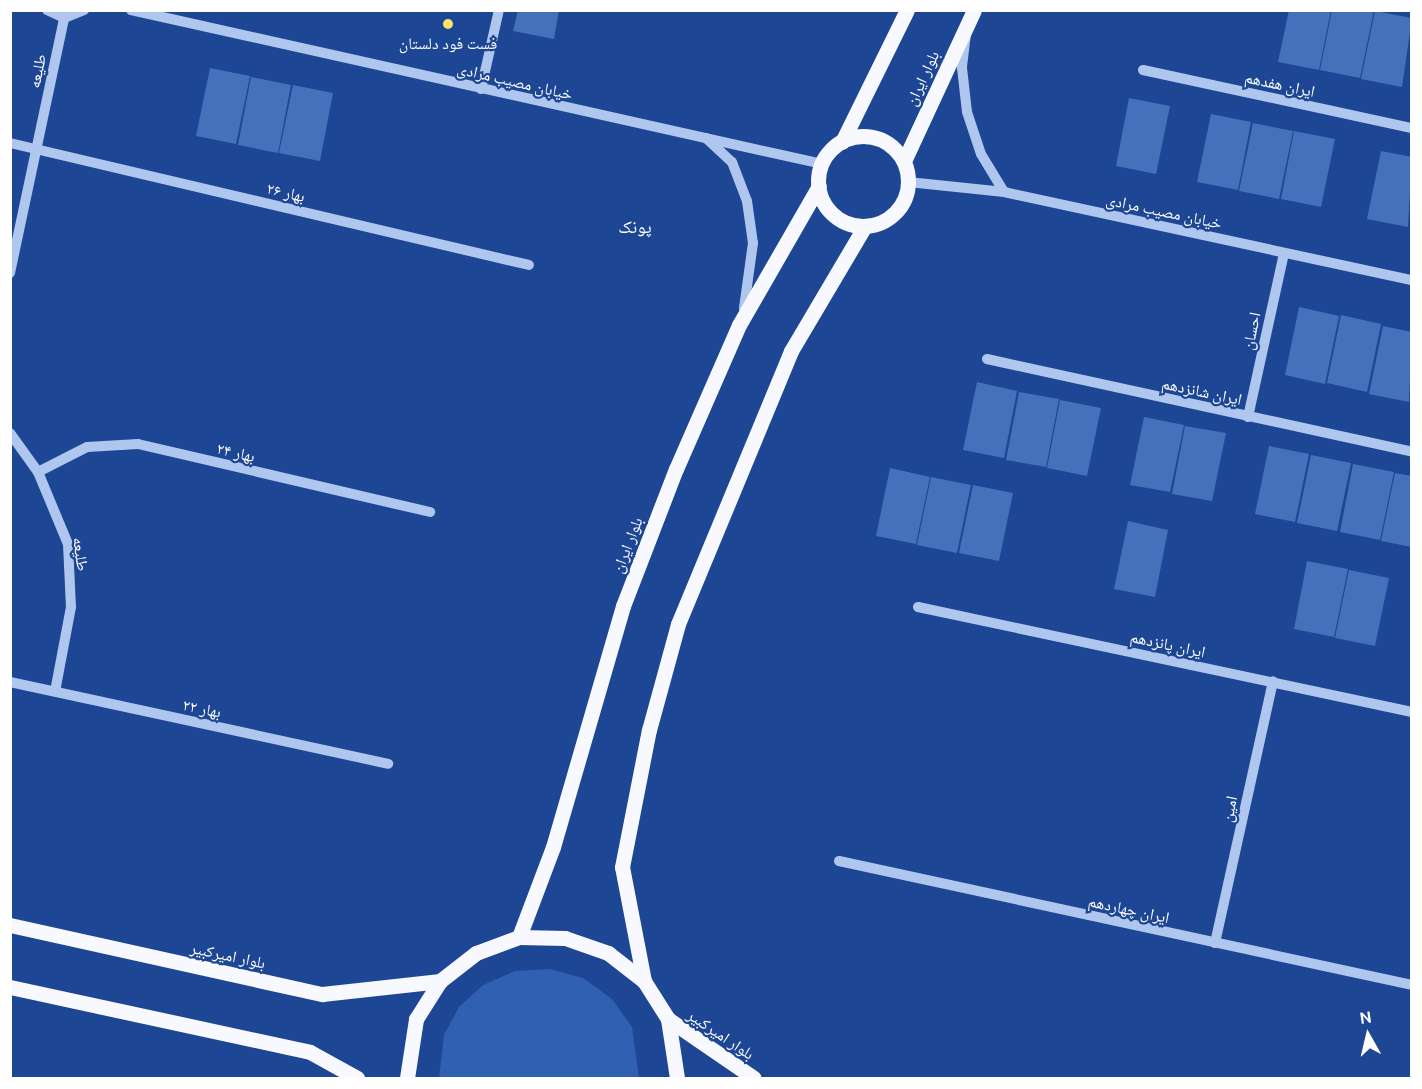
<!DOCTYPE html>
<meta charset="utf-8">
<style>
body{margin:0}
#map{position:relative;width:1422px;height:1089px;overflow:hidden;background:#1d4794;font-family:Ubuntu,"Noto Naskh Arabic",sans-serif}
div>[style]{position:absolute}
.green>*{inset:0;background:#3060b1}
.building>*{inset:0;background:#4570ba}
.minor>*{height:10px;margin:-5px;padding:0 5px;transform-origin:5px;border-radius:5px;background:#afc7ef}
.major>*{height:15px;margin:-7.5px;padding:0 7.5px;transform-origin:7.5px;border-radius:7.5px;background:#f7f9ff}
.major>.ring{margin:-7.5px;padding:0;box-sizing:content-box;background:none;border:15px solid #f7f9ff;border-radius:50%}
.dots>*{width:16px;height:16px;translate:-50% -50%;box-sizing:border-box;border:3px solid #1d4794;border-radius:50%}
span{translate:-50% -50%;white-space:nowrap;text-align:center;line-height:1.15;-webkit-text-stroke:4.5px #1d4794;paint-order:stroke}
.poi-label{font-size:16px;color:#fff}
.street-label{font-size:16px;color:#fff}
.neighbourhood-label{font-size:18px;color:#fff}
.frame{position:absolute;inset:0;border:12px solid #fff;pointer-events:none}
.north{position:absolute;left:1338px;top:1005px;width:60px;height:60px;-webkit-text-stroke:4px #1d4794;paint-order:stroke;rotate:352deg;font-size:16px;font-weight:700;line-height:24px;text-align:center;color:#fff}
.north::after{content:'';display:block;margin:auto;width:21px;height:27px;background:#fff;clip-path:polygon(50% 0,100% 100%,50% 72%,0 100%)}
</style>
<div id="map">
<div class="green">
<div style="clip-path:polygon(550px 969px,583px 978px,612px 999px,632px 1027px,639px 1078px,439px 1078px,444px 1035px,459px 1007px,483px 985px,515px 971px)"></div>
</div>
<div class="building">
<div style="clip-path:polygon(518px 10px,559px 10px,554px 39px,513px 31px)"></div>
<div style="clip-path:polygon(1289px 10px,1331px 10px,1319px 70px,1278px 62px)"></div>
<div style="clip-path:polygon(1332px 10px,1374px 10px,1360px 78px,1320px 70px)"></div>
<div style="clip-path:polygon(1375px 11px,1412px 18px,1402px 87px,1361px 79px)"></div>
<div style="clip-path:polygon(210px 68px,250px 76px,236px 144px,196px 136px)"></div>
<div style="clip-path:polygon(251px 77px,291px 85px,278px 153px,238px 145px)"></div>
<div style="clip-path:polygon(293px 85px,333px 93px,320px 161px,279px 153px)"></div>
<div style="clip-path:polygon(1129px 98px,1170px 106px,1156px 174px,1116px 166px)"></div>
<div style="clip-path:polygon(1211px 114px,1251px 122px,1238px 190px,1197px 182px)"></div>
<div style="clip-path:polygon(1253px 123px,1293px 131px,1279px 199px,1239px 191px)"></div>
<div style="clip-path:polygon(1294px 131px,1335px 139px,1321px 207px,1281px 199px)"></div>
<div style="clip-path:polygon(1381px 151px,1412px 157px,1408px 227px,1367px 219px)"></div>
<div style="clip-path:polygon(1299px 307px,1339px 316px,1325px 384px,1285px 375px)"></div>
<div style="clip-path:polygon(1341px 315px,1381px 324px,1367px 392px,1327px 383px)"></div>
<div style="clip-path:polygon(1383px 326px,1412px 332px,1409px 402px,1369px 394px)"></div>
<div style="clip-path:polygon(977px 382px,1017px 391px,1004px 458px,963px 450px)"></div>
<div style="clip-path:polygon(1019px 392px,1059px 399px,1046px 467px,1006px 460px)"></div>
<div style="clip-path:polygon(1060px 400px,1101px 408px,1087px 476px,1047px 468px)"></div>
<div style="clip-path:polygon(1144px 417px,1184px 425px,1170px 492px,1130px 485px)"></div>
<div style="clip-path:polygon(1185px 426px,1226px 433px,1212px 501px,1172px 494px)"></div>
<div style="clip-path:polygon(1269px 446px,1309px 454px,1295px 522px,1255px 514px)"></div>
<div style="clip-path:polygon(1311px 455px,1351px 463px,1337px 531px,1297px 523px)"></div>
<div style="clip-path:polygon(1353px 464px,1394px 472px,1380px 540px,1340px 532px)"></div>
<div style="clip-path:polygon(890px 468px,930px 477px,916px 544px,876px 536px)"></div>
<div style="clip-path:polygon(1395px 473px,1412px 476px,1412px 547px,1381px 541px)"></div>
<div style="clip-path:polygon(931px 477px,971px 485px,957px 553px,917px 545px)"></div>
<div style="clip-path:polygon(973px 485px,1013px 493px,999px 561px,959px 553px)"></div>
<div style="clip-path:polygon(1128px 521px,1168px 530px,1155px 597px,1114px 589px)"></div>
<div style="clip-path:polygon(1307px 561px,1348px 569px,1334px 637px,1294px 629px)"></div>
<div style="clip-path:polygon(1349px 570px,1389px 578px,1375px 646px,1335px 638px)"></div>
</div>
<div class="minor">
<div style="left:47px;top:10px;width:19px;rotate:25deg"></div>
<div style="left:64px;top:18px;width:22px;rotate:-22deg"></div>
<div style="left:131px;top:10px;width:708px;rotate:12.56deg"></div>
<div style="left:966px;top:34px;width:34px;rotate:97deg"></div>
<div style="left:962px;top:68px;width:44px;rotate:83.5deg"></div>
<div style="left:967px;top:112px;width:44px;rotate:71.6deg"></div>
<div style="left:981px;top:154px;width:44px;rotate:58.8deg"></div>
<div style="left:1143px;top:70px;width:275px;rotate:12.2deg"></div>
<div style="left:481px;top:89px;width:81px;rotate:-77.2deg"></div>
<div style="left:706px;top:138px;width:35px;rotate:43deg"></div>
<div style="left:732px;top:162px;width:42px;rotate:69deg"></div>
<div style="left:747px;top:201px;width:42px;rotate:81.9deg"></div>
<div style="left:753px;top:243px;width:66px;rotate:97.9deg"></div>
<div style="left:10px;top:143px;width:533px;rotate:13.23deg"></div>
<div style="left:908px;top:182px;width:97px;rotate:5.9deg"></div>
<div style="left:1004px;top:192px;width:417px;rotate:12.2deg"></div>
<div style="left:10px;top:273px;width:261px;rotate:-78deg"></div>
<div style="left:987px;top:359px;width:435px;rotate:12.3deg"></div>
<div style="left:1248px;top:417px;width:168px;rotate:-77.6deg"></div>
<div style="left:10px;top:433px;width:48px;rotate:54.3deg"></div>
<div style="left:38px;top:472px;width:78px;rotate:67.4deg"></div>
<div style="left:68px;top:544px;width:63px;rotate:87.3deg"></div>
<div style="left:71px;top:607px;width:86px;rotate:100.7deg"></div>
<div style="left:38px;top:472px;width:55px;rotate:-27deg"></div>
<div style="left:87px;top:447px;width:51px;rotate:-3.4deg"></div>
<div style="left:138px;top:444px;width:300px;rotate:13.1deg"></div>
<div style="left:918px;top:607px;width:505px;rotate:12deg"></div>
<div style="left:10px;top:682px;width:387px;rotate:12.2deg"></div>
<div style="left:839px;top:861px;width:586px;rotate:12.21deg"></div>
<div style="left:1215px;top:943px;width:268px;rotate:-77.5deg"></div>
</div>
<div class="major">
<div class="ring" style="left:818px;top:136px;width:75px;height:75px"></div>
<div style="left:842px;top:142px;width:147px;rotate:-63.8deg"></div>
<div style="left:904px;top:161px;width:166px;rotate:-65.1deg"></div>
<div style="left:10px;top:925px;width:320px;rotate:12.5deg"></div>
<div style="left:322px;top:994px;width:119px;rotate:-6.3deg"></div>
<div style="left:519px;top:937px;width:96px;rotate:-69.3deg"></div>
<div style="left:553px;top:847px;width:251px;rotate:-73.8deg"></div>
<div style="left:623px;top:606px;width:147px;rotate:-68.9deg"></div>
<div style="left:676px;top:469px;width:157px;rotate:-66.4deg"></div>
<div style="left:739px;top:325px;width:160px;rotate:-60.1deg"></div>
<div style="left:644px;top:981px;width:116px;rotate:-100.9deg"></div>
<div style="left:622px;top:867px;width:140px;rotate:-78.9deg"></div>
<div style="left:649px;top:730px;width:110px;rotate:-74.7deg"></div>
<div style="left:678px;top:624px;width:295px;rotate:-67.5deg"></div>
<div style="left:791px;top:351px;width:145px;rotate:-59.4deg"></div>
<div style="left:10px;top:987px;width:307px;rotate:12.2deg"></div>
<div style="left:310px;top:1052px;width:54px;rotate:29deg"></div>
<div style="left:668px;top:1019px;width:104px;rotate:34.5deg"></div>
<div style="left:407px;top:1078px;width:60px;rotate:-81.3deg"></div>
<div style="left:416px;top:1019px;width:45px;rotate:-57.7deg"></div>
<div style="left:440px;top:981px;width:46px;rotate:-37.9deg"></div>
<div style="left:476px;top:953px;width:46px;rotate:-20.4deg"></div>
<div style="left:519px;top:937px;width:46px;rotate:1.2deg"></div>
<div style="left:565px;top:938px;width:46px;rotate:19.2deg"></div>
<div style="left:608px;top:953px;width:46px;rotate:37.9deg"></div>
<div style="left:644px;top:981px;width:45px;rotate:57.7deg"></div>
<div style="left:668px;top:1019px;width:60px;rotate:81.3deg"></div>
</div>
<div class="dots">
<div style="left:448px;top:24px;background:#fee06e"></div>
</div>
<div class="poi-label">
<span style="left:448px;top:43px">فست فود دلستان</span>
</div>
<div class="street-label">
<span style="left:37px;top:71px;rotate:-78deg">طلیعه</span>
<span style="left:922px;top:78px;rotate:-65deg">بلوار ایران</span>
<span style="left:515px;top:81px;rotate:13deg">خیابان مصیب مرادی</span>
<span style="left:1280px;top:84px;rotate:12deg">ایران هفدهم</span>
<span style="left:286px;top:192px;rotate:13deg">بهار ۲۶</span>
<span style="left:1164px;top:211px;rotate:12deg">خیابان مصیب مرادی</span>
<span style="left:1251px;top:331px;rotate:-78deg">احسان</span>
<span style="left:1202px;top:391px;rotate:12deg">ایران شانزدهم</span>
<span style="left:236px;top:452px;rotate:13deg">بهار ۲۴</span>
<span style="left:627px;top:545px;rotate:-69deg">بلوار ایران</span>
<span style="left:81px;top:554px;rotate:82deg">طلیعه</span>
<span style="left:1168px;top:644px;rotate:12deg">ایران پانزدهم</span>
<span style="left:202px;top:708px;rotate:12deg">بهار ۲۲</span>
<span style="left:1229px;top:809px;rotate:-78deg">امین</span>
<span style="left:1129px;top:909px;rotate:12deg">ایران چهاردهم</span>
<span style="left:228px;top:955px;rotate:12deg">بلوار امیرکبیر</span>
<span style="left:721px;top:1034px;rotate:34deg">بلوار امیرکبیر</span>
</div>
<div class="neighbourhood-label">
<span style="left:635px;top:226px">پونک</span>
</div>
<div class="frame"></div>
<div class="north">N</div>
</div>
